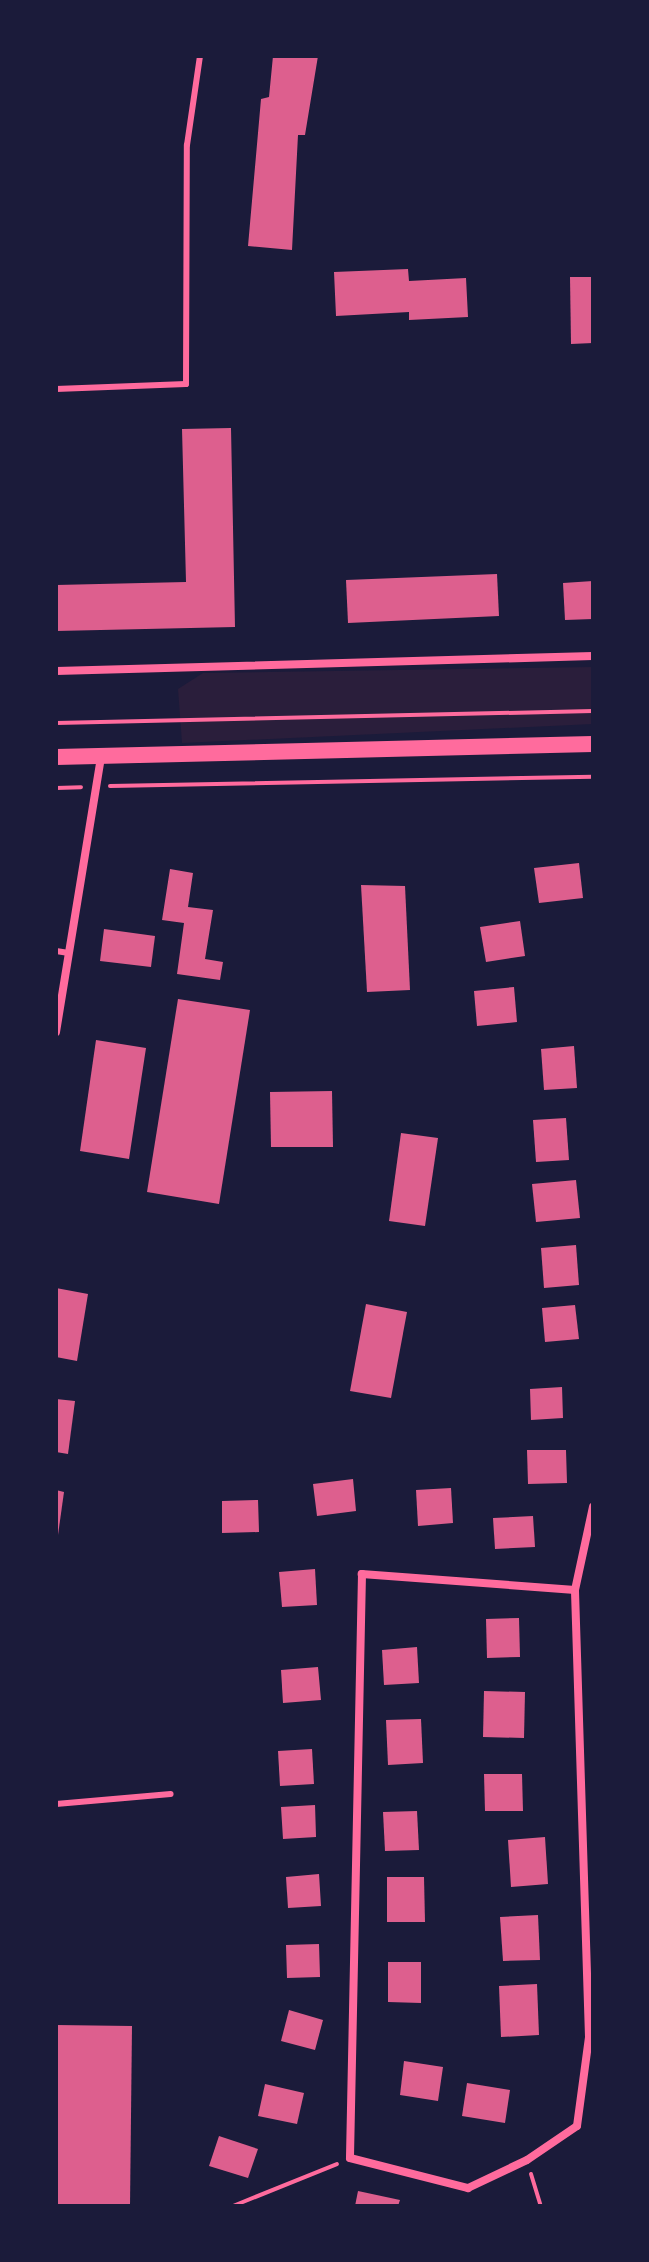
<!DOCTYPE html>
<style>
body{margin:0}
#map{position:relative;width:649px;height:2262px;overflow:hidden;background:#1b1b3a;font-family:"Libre Baskerville",serif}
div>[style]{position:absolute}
.green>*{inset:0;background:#2a1e3b}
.building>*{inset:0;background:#dd5f8e}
.path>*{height:4px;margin:-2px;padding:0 2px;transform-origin:2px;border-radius:2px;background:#ff6b9d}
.service>*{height:6px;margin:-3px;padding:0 3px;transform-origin:3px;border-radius:3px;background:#ff6b9d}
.minor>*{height:8px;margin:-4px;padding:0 4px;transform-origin:4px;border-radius:4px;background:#ff6b9d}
.secondary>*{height:16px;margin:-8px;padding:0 8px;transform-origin:8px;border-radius:8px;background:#ff6b9d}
span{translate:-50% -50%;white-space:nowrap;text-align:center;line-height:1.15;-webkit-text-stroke:6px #1b1b3a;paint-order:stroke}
.frame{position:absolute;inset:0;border:58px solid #1b1b3a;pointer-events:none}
</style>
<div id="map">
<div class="green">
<div style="clip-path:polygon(593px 667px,593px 724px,182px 743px,178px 689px,203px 673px)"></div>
</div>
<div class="building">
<div style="clip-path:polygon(273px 56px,318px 56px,305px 135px,298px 135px,292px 250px,248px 246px,261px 99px,269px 97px)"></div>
<div style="clip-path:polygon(408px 269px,409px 281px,466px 278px,468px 317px,409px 320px,409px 312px,336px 316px,334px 272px)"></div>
<div style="clip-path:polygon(570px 277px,593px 277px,593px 343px,571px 344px)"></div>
<div style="clip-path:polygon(231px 428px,235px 627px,56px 631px,56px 585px,186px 582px,182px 429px)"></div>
<div style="clip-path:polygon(497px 574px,499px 616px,348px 623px,346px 580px)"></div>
<div style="clip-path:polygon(593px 581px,593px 619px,565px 620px,563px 583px)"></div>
<div style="clip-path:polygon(579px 863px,583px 898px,539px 903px,534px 868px)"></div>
<div style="clip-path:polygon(170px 869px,193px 873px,188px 907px,213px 910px,205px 959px,223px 962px,220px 980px,177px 974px,184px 923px,162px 920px)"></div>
<div style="clip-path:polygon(361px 885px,405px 886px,410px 990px,367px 992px)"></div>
<div style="clip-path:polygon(520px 921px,525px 956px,486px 962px,480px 927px)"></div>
<div style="clip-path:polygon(104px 929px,155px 936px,151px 967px,100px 961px)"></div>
<div style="clip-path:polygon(514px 987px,517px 1022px,477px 1026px,474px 991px)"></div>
<div style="clip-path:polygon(178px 999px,250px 1010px,219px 1204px,147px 1192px)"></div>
<div style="clip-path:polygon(96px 1040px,146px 1048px,129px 1159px,80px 1151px)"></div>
<div style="clip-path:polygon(574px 1046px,577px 1088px,544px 1090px,541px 1049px)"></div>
<div style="clip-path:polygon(332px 1091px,333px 1147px,271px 1147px,270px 1092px)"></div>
<div style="clip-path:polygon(566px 1118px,569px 1160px,536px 1162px,533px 1120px)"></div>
<div style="clip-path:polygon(401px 1133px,438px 1138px,425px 1226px,389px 1221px)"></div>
<div style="clip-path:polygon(576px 1180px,580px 1218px,536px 1222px,532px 1184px)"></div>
<div style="clip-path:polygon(576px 1245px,579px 1285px,544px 1288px,541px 1248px)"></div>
<div style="clip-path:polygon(56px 1288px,88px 1294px,77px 1361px,56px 1357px)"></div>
<div style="clip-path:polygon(366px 1304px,407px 1312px,391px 1398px,350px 1391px)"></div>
<div style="clip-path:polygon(575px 1305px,579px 1339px,545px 1342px,542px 1308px)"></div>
<div style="clip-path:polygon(562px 1387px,563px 1418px,531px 1420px,530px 1389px)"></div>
<div style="clip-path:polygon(56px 1399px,75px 1401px,68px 1454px,56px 1452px)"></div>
<div style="clip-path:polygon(527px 1450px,566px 1450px,567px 1483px,528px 1484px)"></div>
<div style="clip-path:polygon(353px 1479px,356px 1511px,317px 1516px,313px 1484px)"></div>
<div style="clip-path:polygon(451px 1488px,453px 1523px,418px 1526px,416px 1490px)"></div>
<div style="clip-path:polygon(56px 1490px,64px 1492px,58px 1535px,56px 1535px)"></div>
<div style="clip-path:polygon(258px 1500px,259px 1532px,222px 1533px,222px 1501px)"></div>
<div style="clip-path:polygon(533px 1516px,535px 1547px,495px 1549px,493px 1518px)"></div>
<div style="clip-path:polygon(315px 1569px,317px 1605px,282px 1607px,279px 1572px)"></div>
<div style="clip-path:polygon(519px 1618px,520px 1657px,487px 1658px,486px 1619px)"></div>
<div style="clip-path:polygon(417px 1647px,419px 1683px,384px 1685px,382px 1650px)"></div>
<div style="clip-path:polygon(318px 1667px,321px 1700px,283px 1703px,281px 1670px)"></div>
<div style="clip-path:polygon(484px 1691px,525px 1692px,524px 1738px,483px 1737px)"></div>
<div style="clip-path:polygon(421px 1719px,423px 1763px,388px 1765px,386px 1720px)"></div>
<div style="clip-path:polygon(312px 1749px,314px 1784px,280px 1786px,278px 1751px)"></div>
<div style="clip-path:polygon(484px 1774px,522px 1774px,523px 1811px,485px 1811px)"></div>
<div style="clip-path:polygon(315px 1805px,316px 1837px,283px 1839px,281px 1807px)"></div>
<div style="clip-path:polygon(417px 1811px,419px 1850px,385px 1851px,383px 1812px)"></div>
<div style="clip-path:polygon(545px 1837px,548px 1884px,511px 1887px,508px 1840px)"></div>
<div style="clip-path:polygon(319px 1874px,321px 1906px,288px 1908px,286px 1877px)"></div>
<div style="clip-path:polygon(387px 1877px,424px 1877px,425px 1922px,387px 1922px)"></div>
<div style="clip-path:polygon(538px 1915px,540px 1960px,503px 1961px,500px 1917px)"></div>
<div style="clip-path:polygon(319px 1944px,320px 1977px,287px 1978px,286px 1945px)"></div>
<div style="clip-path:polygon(388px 1962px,421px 1962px,421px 2003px,388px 2002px)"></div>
<div style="clip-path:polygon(537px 1984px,539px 2035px,501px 2037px,499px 1986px)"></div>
<div style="clip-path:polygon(289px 2010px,323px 2020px,315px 2050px,281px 2041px)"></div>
<div style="clip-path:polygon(56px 2025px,132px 2026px,130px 2206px,56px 2206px)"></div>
<div style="clip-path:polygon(404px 2061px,443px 2067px,438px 2101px,400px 2095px)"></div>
<div style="clip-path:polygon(467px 2083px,510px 2090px,505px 2123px,462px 2116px)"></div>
<div style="clip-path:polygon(265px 2084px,304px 2093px,297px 2124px,258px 2116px)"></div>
<div style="clip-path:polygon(219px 2136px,258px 2149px,248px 2178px,209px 2166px)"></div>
<div style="clip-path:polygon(358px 2191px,400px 2200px,398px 2206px,355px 2206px)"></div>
</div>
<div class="path">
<div style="left:56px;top:723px;width:537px;rotate:-1.28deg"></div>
<div style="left:110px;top:786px;width:483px;rotate:-1.1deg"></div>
<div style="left:56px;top:788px;width:25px;rotate:-2deg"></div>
<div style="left:531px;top:2174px;width:34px;rotate:73deg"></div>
<div style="left:233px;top:2206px;width:112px;rotate:-22deg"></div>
</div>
<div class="service">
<div style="left:56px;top:389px;width:130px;rotate:-2.2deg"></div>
<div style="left:186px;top:384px;width:239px;rotate:-89.8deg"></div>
<div style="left:187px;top:145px;width:90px;rotate:-81.7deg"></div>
<div style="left:56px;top:951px;width:13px;rotate:9deg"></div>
<div style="left:56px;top:1804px;width:115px;rotate:-5deg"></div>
</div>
<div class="minor">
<div style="left:56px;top:671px;width:537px;rotate:-1.6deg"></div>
<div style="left:56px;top:1032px;width:280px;rotate:-80.7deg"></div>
<div style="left:575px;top:1590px;width:214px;rotate:-175.7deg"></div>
<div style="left:362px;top:1574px;width:584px;rotate:91.18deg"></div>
<div style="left:350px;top:2158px;width:122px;rotate:14.3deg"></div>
<div style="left:468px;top:2188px;width:65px;rotate:-25.4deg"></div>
<div style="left:527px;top:2160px;width:60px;rotate:-34.2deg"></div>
<div style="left:577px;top:2126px;width:90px;rotate:-82.3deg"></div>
<div style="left:589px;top:2037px;width:447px;rotate:-91.8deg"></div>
<div style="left:575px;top:1590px;width:85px;rotate:-77.8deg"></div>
</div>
<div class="secondary">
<div style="left:56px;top:757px;width:537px;rotate:-1.39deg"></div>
</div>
<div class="frame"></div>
</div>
